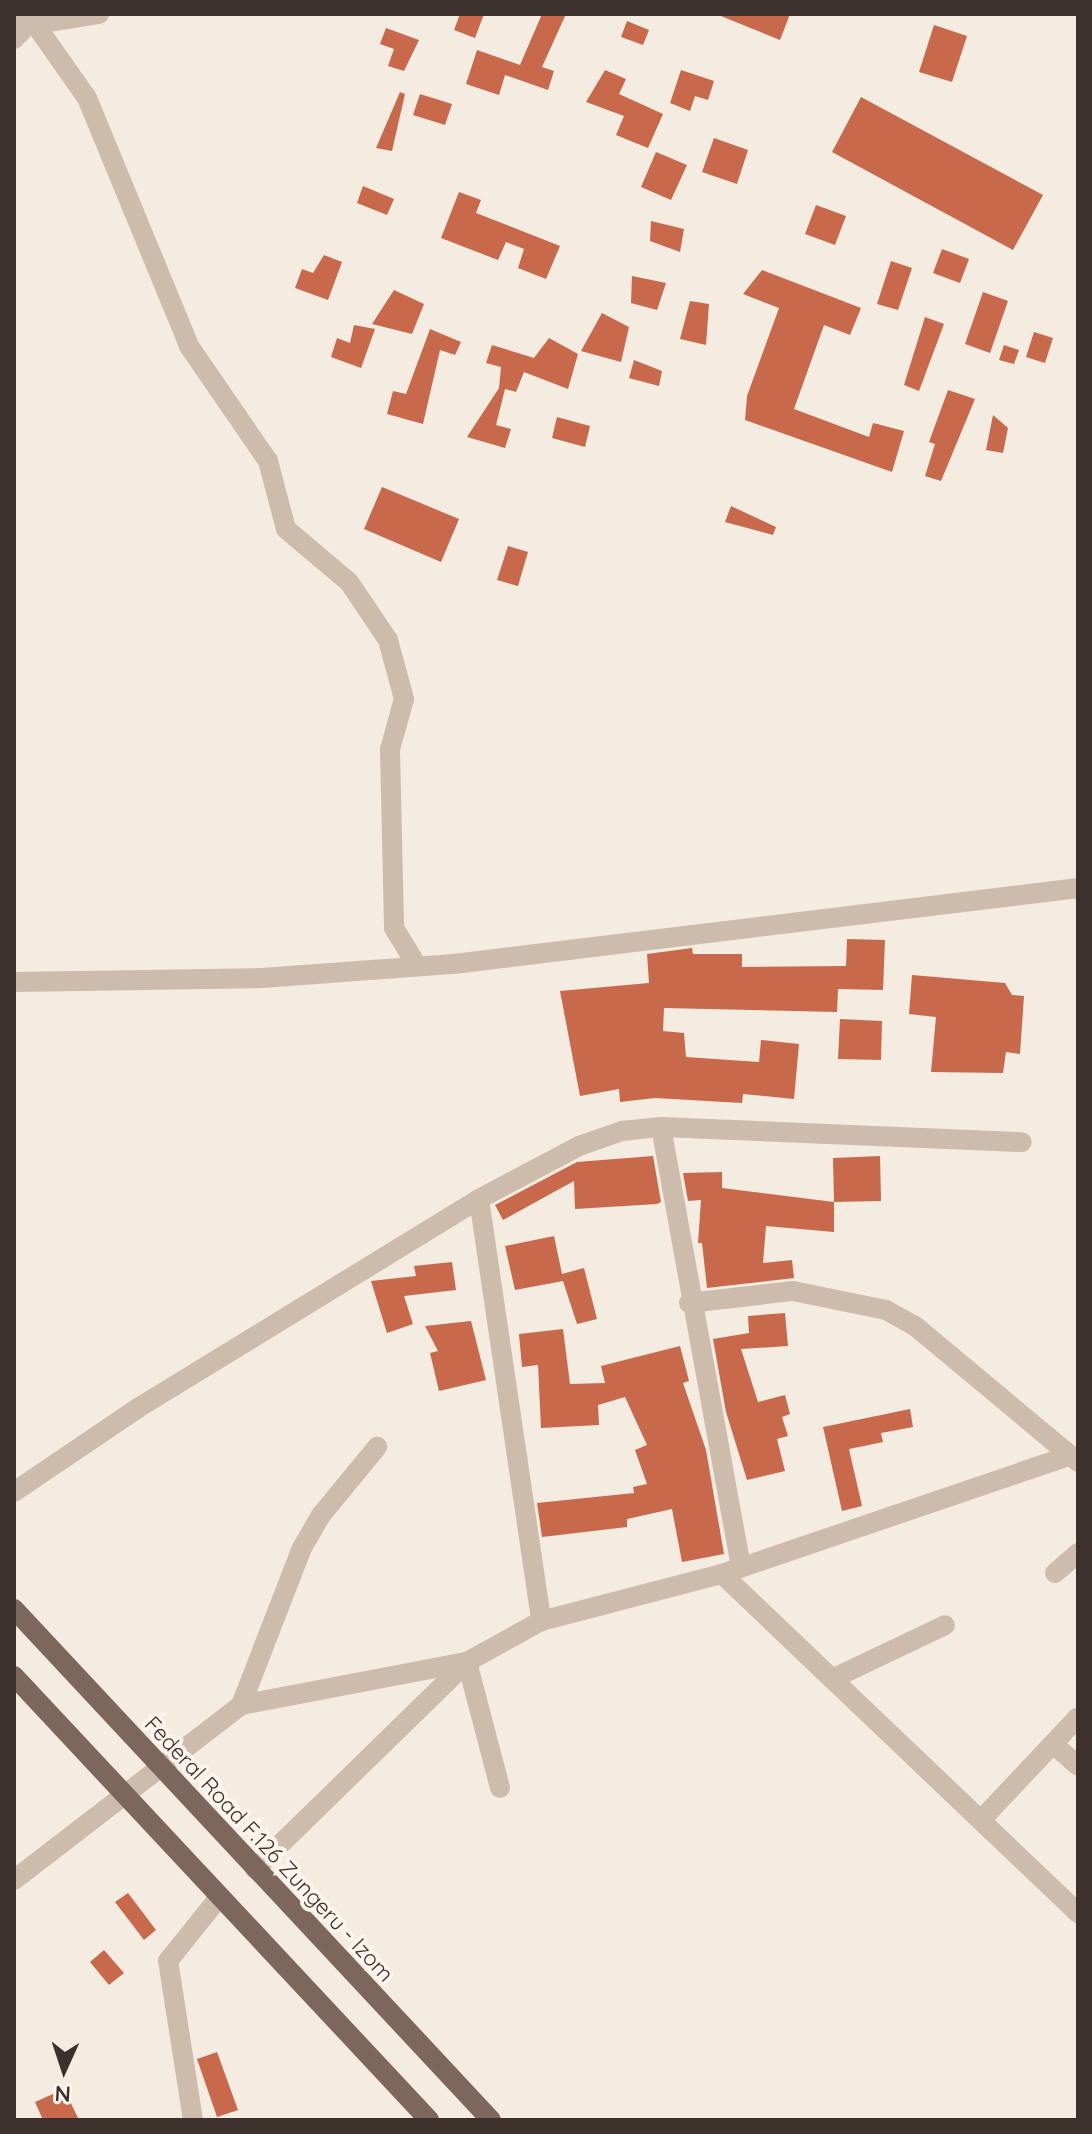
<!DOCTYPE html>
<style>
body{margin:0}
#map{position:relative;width:1092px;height:2134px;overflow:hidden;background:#f4ebe1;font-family:Quicksand,sans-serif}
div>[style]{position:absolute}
.building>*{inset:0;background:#c8694b}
.minor>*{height:20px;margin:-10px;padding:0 10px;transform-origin:10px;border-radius:10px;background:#cdbbac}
.major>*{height:20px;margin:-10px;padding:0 10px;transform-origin:10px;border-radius:10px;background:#7d675c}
span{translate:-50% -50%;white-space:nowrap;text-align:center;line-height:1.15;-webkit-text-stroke:8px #fbf5ee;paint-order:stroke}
.street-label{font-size:22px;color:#3b302b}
.frame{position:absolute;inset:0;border:16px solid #3b302b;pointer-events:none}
.north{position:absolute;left:24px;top:2030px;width:80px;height:80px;-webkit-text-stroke:6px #fbf5ee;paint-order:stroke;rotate:183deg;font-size:22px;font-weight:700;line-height:32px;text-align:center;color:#3b302b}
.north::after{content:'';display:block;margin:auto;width:28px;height:36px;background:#3b302b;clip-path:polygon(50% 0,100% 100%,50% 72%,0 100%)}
</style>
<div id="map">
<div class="building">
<div style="clip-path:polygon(460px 14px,484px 14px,475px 38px,454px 30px)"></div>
<div style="clip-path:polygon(542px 14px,566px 14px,542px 67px,554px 71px,548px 90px,505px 75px,499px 95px,466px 84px,477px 50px,520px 65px)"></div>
<div style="clip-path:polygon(716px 14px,790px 14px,780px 40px)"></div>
<div style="clip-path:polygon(627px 21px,649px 30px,643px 45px,621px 37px)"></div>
<div style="clip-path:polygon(934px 25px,967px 36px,952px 82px,919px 72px)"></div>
<div style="clip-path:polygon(386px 28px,419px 40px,404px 71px,388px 66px,394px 49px,380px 44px)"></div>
<div style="clip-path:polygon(605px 70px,626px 79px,619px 94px,663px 114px,648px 148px,616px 135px,624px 116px,586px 102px)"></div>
<div style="clip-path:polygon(681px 70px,714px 81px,708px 100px,695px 96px,690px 111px,670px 103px)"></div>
<div style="clip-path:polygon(400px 92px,405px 94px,392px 151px,376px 148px)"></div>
<div style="clip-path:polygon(420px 94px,452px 104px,445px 125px,413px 115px)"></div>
<div style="clip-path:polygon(861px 97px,1043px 195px,1013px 250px,832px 152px)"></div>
<div style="clip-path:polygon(714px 138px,748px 150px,737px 184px,702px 172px)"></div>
<div style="clip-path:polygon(656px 152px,687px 165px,671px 200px,641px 187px)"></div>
<div style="clip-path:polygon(363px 186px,394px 199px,387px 215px,357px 203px)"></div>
<div style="clip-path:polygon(459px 192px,481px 200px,476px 213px,560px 246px,546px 279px,518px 268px,524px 249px,506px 242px,498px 260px,441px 238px)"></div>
<div style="clip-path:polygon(816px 205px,846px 216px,835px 245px,805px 234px)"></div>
<div style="clip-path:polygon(651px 221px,684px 229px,680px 252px,650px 241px)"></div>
<div style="clip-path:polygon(942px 249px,969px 259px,960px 283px,933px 273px)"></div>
<div style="clip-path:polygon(324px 255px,342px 262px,328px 300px,295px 288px,302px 269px,313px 273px)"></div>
<div style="clip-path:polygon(891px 261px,912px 268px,898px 310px,877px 304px)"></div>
<div style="clip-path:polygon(762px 270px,861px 308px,850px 335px,824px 325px,794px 409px,869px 437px,873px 423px,904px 431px,892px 472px,745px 420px,747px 396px,779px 308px,743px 294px)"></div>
<div style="clip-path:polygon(632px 276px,666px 283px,657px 310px,631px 303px)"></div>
<div style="clip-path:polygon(394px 290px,424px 304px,412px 334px,372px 324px)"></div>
<div style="clip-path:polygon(983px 292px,1008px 301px,990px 353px,965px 344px)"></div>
<div style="clip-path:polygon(690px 301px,709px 304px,706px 345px,680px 339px)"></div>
<div style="clip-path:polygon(602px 313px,629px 327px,621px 362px,581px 351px)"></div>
<div style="clip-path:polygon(925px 317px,944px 324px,919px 391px,904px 385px)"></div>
<div style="clip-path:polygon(354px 325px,375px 329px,361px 368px,331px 357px,337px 338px,350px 343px)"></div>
<div style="clip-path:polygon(430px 329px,461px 342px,455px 355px,440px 350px,423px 424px,387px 414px,393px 391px,406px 394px)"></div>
<div style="clip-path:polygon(1034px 332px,1053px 338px,1045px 363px,1026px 357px)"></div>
<div style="clip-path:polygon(549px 338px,578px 354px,568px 389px,524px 372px,516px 392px,505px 389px,496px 425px,511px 429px,505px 448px,467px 437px,499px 388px,501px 367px,486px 363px,492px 345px,534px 358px)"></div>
<div style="clip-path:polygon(1004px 345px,1019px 350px,1014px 364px,999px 360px)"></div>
<div style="clip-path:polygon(634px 360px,662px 371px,659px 386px,629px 378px)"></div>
<div style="clip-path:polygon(948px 390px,975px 399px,941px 481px,925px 476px,935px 444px,929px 442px)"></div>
<div style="clip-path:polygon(993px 415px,1008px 428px,1003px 453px,986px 450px)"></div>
<div style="clip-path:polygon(557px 417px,590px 426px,585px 447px,552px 438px)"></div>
<div style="clip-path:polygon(382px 487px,459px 519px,441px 562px,364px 529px)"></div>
<div style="clip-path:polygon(731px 506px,776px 527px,773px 535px,725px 522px)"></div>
<div style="clip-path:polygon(508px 546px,528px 552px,518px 586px,497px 580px)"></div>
<div style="clip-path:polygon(847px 939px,885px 940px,883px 990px,838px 989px,837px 1012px,664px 1008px,663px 1031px,684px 1033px,686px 1057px,759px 1062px,761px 1040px,799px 1044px,794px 1099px,743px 1094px,742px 1103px,655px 1098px,620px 1102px,619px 1089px,580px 1096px,560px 991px,649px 983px,647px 954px,692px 948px,693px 954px,742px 954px,742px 967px,846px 966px)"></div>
<div style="clip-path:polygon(912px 975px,1005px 983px,1012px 995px,1024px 996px,1020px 1054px,1006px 1052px,1003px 1073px,931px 1072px,936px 1017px,909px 1014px)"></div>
<div style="clip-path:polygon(840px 1019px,882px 1021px,881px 1060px,838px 1059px)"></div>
<div style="clip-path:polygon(653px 1156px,661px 1202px,657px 1204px,575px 1209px,574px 1181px,503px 1220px,495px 1205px,577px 1162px)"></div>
<div style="clip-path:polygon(880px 1156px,881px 1201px,834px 1202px,833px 1158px)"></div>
<div style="clip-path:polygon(722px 1172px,722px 1188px,834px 1202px,834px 1232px,766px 1226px,763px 1263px,792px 1260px,794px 1278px,707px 1288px,702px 1243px,698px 1243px,701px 1200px,688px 1201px,683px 1173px)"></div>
<div style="clip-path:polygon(554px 1236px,562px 1274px,584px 1268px,597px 1319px,577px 1324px,563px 1281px,515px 1290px,505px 1246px)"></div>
<div style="clip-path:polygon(452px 1262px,456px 1290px,404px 1296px,413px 1324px,387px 1333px,371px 1281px,416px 1276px,414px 1266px)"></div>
<div style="clip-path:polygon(785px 1313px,788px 1346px,741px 1349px,758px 1402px,785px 1395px,790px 1414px,782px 1417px,788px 1436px,777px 1439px,785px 1471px,747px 1480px,726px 1412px,713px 1339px,749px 1333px,748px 1316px)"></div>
<div style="clip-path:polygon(471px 1321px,486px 1380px,439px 1391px,430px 1353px,438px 1351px,425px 1326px)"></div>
<div style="clip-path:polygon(563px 1329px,570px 1384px,605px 1383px,601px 1366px,680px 1346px,689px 1381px,683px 1383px,706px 1450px,724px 1554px,682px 1562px,672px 1509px,627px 1519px,627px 1527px,542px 1537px,537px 1503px,634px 1493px,633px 1487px,647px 1484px,635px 1450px,647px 1445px,625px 1397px,598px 1405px,599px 1425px,541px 1428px,538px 1365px,522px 1367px,519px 1334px)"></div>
<div style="clip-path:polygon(910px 1409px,913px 1427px,881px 1433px,883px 1442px,849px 1449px,862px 1506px,842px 1511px,823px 1427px)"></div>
<div style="clip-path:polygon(128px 1893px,156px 1930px,144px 1940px,115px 1902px)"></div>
<div style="clip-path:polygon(104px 1950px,124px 1973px,109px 1985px,90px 1962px)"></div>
<div style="clip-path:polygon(217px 2052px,238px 2110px,217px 2117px,197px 2059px)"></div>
<div style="clip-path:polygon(64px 2089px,79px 2120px,43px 2120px,35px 2102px)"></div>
</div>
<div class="minor">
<div style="left:14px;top:19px;width:22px;rotate:13deg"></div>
<div style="left:35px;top:24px;width:90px;rotate:54.9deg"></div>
<div style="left:87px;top:98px;width:268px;rotate:67.6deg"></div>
<div style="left:189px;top:346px;width:140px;rotate:55.5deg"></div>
<div style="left:268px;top:461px;width:70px;rotate:75.2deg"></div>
<div style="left:286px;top:529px;width:82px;rotate:40.1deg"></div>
<div style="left:349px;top:582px;width:70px;rotate:56.1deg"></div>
<div style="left:388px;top:640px;width:61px;rotate:74.8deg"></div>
<div style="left:404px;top:699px;width:52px;rotate:105.6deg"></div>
<div style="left:390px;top:749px;width:179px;rotate:88.7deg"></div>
<div style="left:394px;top:928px;width:42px;rotate:58.6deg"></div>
<div style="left:35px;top:24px;width:65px;rotate:-8.9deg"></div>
<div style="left:14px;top:39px;width:35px;rotate:-46deg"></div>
<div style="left:14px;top:982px;width:248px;rotate:-0.9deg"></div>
<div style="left:262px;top:978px;width:193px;rotate:-4.2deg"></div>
<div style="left:454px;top:964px;width:629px;rotate:-6.94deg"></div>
<div style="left:661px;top:1127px;width:448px;rotate:79.7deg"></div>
<div style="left:479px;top:1199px;width:427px;rotate:81.6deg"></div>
<div style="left:689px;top:1303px;width:105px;rotate:-6.6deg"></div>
<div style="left:793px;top:1291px;width:95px;rotate:11.5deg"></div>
<div style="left:886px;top:1310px;width:33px;rotate:29deg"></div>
<div style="left:915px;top:1326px;width:212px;rotate:39.8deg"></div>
<div style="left:14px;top:1492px;width:150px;rotate:-34.1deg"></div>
<div style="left:138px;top:1408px;width:400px;rotate:-31.5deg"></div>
<div style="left:479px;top:1199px;width:113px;rotate:-27.9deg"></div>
<div style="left:579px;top:1146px;width:46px;rotate:-19.2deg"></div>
<div style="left:622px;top:1131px;width:39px;rotate:-6deg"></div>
<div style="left:661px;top:1127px;width:361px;rotate:2.4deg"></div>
<div style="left:1055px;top:1573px;width:30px;rotate:-41deg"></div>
<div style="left:722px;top:1574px;width:492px;rotate:43.6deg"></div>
<div style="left:832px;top:1679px;width:125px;rotate:-25.5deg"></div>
<div style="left:241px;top:1705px;width:168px;rotate:-68.8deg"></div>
<div style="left:302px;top:1548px;width:39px;rotate:-60deg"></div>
<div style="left:322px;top:1514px;width:87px;rotate:-50.6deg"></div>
<div style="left:1053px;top:1744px;width:33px;rotate:41deg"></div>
<div style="left:981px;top:1820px;width:141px;rotate:-46.7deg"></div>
<div style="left:255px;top:1869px;width:296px;rotate:-44.3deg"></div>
<div style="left:467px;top:1662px;width:130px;rotate:75.3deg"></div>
<div style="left:14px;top:1880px;width:287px;rotate:-37.6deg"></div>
<div style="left:241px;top:1705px;width:230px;rotate:-10.8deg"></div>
<div style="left:467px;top:1662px;width:85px;rotate:-29deg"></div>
<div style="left:541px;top:1621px;width:187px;rotate:-14.6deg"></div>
<div style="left:722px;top:1574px;width:367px;rotate:-18.8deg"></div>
<div style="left:193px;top:2120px;width:161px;rotate:-98.9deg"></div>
<div style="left:168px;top:1961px;width:83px;rotate:-51.3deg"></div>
</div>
<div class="major">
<div style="left:14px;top:1609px;width:699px;rotate:46.97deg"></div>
<div style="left:14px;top:1676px;width:608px;rotate:46.93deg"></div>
</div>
<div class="street-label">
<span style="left:269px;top:1849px;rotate:47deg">Federal Road F.126 Zungeru - Izom</span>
</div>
<div class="frame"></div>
<div class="north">N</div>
</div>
